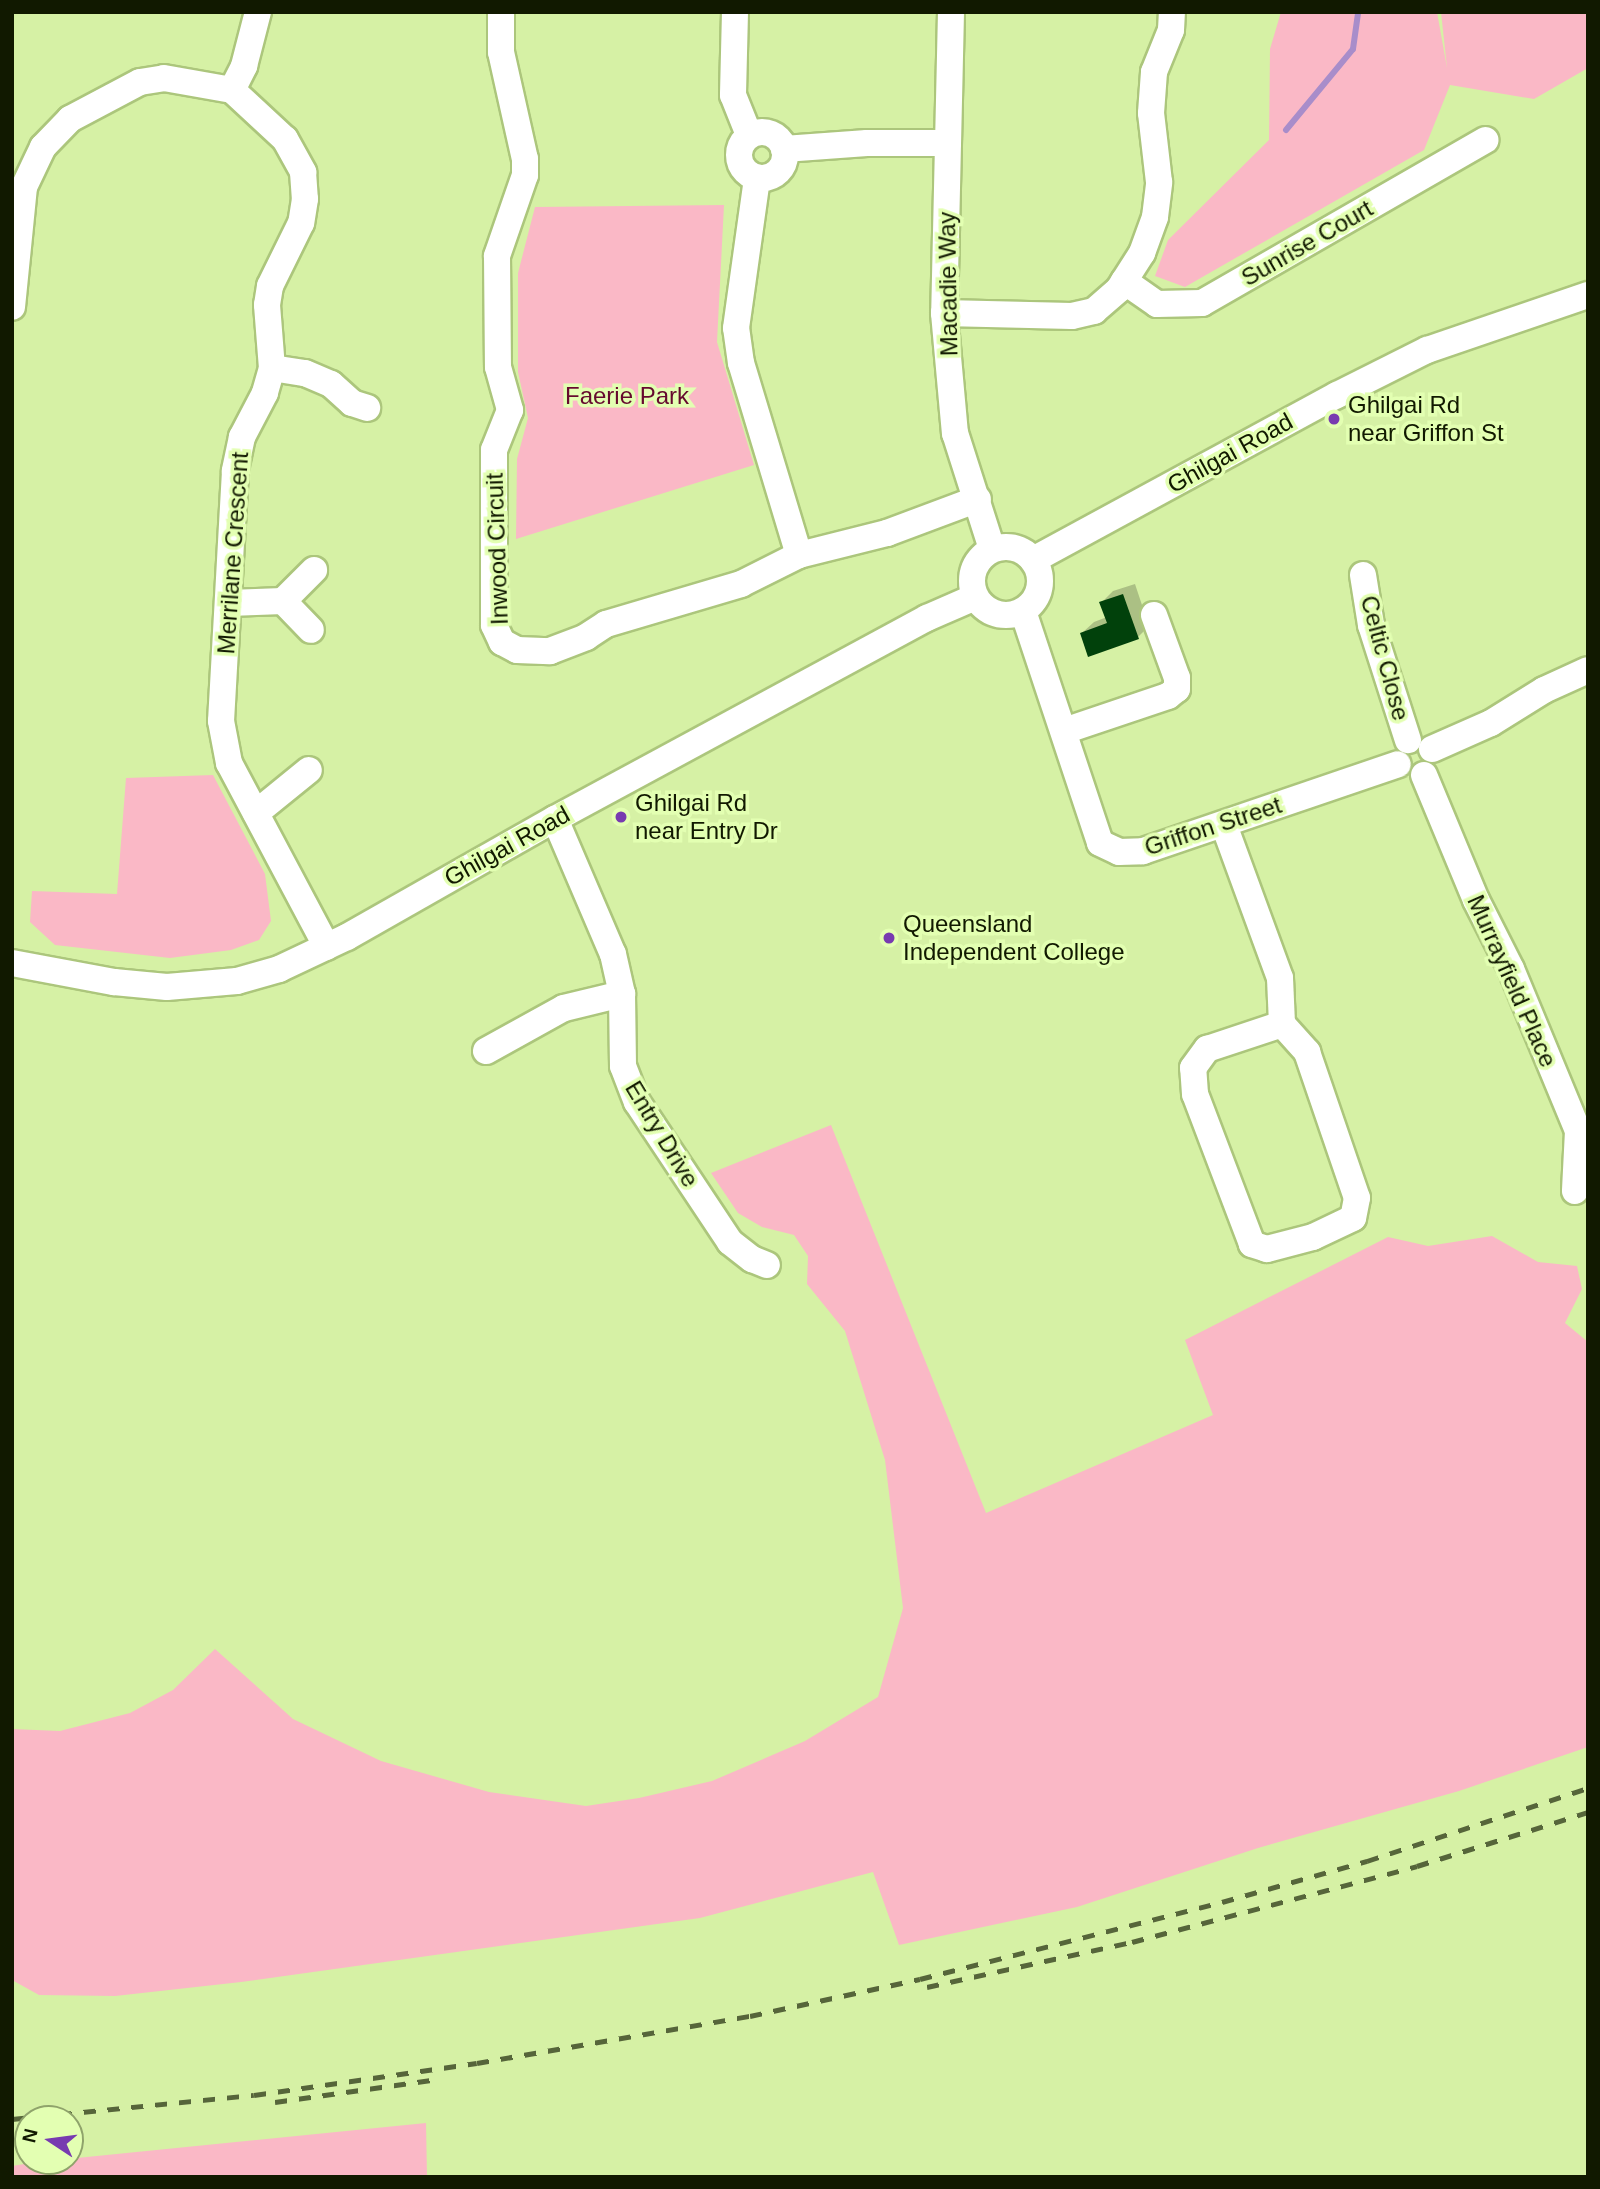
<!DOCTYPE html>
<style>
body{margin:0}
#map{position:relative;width:1600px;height:2189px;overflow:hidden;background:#d6f1a5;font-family:Helvetica,sans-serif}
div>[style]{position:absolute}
.green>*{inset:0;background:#fab8c6}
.shadow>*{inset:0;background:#0003}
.stream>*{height:6px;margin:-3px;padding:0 3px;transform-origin:3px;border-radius:3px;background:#a88dca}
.building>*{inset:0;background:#01410b}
.roads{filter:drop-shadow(2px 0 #acc67c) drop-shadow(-2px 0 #acc67c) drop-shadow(0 2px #acc67c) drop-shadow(0 -2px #acc67c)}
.minor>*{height:26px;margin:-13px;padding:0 13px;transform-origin:13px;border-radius:13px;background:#fff}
.minor>.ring{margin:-13px;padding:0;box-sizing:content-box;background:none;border:26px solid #fff;border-radius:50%}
.rail>*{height:5px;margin-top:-2.5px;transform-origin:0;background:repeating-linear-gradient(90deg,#56653a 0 12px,transparent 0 24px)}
.dots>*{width:19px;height:19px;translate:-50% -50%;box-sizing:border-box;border:4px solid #e3ffb2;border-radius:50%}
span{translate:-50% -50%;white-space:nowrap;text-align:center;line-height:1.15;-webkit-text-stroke:7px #e3ffb2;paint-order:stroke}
.street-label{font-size:24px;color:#111900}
.park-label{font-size:24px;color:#650a2e}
.poi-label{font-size:24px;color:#111900}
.left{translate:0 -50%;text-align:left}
.frame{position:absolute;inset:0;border:14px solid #111900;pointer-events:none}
.north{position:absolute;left:14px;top:2105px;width:70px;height:70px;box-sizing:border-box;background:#e3ffb2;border:2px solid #8fa36b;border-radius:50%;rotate:283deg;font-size:19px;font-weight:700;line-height:28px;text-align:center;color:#111900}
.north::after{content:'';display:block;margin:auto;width:24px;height:32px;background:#783bb0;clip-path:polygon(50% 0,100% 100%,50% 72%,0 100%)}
</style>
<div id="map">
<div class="green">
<div style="clip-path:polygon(1281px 12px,1437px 12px,1447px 68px,1441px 12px,1588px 12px,1588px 68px,1534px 99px,1450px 85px,1424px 150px,1185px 287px,1155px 276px,1168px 240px,1269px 140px,1270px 49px)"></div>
<div style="clip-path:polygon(724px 205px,717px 342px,754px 465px,516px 539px,517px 459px,528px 418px,518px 372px,518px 273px,535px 207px)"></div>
<div style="clip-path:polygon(213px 775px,265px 874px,271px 921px,259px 940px,231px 950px,170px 958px,55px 945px,30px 922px,32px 891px,117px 894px,126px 778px)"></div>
<div style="clip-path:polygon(831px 1125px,986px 1513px,1213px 1415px,1185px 1340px,1388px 1237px,1428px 1246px,1492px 1236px,1538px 1262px,1577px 1266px,1582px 1289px,1565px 1323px,1588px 1342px,1588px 1747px,1459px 1791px,1258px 1848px,1077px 1907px,899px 1945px,873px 1872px,700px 1918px,241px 1982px,115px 1996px,39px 1995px,12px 1980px,12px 1729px,60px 1731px,130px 1713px,173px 1690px,215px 1649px,293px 1719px,381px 1761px,489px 1792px,586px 1806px,639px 1798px,712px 1781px,805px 1741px,878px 1697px,903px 1608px,885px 1460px,845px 1331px,807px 1284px,808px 1256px,794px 1235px,762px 1227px,738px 1213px,711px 1173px)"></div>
<div style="clip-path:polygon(426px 2123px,427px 2177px,12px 2177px,12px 2166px,37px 2162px)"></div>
</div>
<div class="shadow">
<div style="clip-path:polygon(1135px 584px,1149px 626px,1138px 637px,1082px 633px,1094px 622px,1107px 617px,1101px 603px,1113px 591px)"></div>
</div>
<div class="stream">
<div style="left:1286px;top:130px;width:105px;rotate:-50.4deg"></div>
<div style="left:1353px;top:49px;width:37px;rotate:-82deg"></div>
</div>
<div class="building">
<div style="clip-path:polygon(1123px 594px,1139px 639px,1088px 657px,1080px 633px,1107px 623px,1099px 602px)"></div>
</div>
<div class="roads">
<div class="minor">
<div style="left:501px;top:12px;width:40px;rotate:90deg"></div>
<div style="left:501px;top:52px;width:110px;rotate:77.4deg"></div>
<div style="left:525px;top:159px;width:16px;rotate:90deg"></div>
<div style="left:525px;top:175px;width:86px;rotate:109.1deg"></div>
<div style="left:497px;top:256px;width:111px;rotate:89.5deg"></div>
<div style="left:498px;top:367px;width:45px;rotate:74.4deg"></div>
<div style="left:510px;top:410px;width:43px;rotate:111.8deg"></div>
<div style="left:494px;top:450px;width:175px;rotate:90deg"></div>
<div style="left:494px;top:625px;width:19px;rotate:65deg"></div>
<div style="left:502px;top:642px;width:17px;rotate:28deg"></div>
<div style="left:517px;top:650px;width:33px;rotate:2deg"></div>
<div style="left:550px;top:651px;width:39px;rotate:-21deg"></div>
<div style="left:586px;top:637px;width:24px;rotate:-33deg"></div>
<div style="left:606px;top:624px;width:141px;rotate:-16.5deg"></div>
<div style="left:741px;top:584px;width:65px;rotate:-26.6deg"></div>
<div style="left:799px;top:555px;width:201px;rotate:-106.8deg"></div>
<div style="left:741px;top:363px;width:35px;rotate:-98deg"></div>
<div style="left:736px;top:328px;width:151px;rotate:-82deg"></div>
<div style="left:735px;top:12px;width:83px;rotate:91.4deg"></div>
<div style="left:733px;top:95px;width:43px;rotate:68.2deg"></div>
<div style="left:951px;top:12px;width:301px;rotate:91.3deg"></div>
<div style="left:944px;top:313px;width:121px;rotate:84.8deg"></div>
<div style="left:955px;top:433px;width:122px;rotate:72.3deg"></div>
<div style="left:232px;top:90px;width:27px;rotate:-63deg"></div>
<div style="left:244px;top:66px;width:56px;rotate:-75.5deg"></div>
<div class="ring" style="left:739px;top:132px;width:20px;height:20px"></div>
<div style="left:784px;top:149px;width:83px;rotate:-4.1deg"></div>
<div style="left:867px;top:143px;width:81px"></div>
<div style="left:1124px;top:281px;width:40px;rotate:34.9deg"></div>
<div style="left:1157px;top:304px;width:45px;rotate:-1.3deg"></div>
<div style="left:1202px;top:303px;width:327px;rotate:-29.9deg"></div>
<div style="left:12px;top:307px;width:121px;rotate:-84.3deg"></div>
<div style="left:24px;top:187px;width:44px;rotate:-64.6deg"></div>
<div style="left:43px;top:147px;width:39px;rotate:-46deg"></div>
<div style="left:70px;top:119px;width:79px;rotate:-27.9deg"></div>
<div style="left:140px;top:82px;width:24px;rotate:-9deg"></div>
<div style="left:164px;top:78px;width:69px;rotate:10deg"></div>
<div style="left:232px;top:90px;width:72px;rotate:42.8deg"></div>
<div style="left:285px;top:139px;width:38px;rotate:61deg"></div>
<div style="left:303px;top:172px;width:27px;rotate:86deg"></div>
<div style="left:305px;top:199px;width:24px;rotate:99deg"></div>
<div style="left:301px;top:223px;width:70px;rotate:116.2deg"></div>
<div style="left:270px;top:286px;width:19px;rotate:99deg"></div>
<div style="left:267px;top:305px;width:63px;rotate:85.5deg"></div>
<div style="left:272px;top:368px;width:26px;rotate:106deg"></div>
<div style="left:265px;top:393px;width:50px;rotate:117.6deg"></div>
<div style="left:242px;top:437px;width:35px;rotate:102deg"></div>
<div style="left:235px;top:471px;width:250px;rotate:93.2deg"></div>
<div style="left:221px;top:721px;width:43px;rotate:79.2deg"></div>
<div style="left:229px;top:763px;width:208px;rotate:62deg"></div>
<div style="left:944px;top:313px;width:128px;rotate:1.3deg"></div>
<div style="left:1072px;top:316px;width:23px;rotate:-13deg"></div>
<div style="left:1094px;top:311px;width:33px;rotate:-41deg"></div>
<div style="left:1119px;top:289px;width:43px;rotate:-57.4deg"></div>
<div style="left:1142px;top:253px;width:38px;rotate:-70deg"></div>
<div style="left:1155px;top:217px;width:35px;rotate:-83deg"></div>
<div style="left:1159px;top:182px;width:69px;rotate:-96.6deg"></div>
<div style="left:1151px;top:113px;width:41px;rotate:-85.8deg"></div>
<div style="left:1154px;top:72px;width:45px;rotate:-68deg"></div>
<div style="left:1171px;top:30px;width:18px;rotate:-87deg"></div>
<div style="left:272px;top:368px;width:33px;rotate:9deg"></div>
<div style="left:305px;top:373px;width:28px;rotate:23deg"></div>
<div style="left:331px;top:384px;width:28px;rotate:42deg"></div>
<div style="left:352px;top:403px;width:16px;rotate:18deg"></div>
<div class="ring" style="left:972px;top:547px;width:42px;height:42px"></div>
<div style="left:799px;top:555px;width:91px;rotate:-14deg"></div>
<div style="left:887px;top:533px;width:97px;rotate:-20.5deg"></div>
<div style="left:1033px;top:560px;width:346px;rotate:-28.5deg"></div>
<div style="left:1337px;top:395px;width:101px;rotate:-26.6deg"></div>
<div style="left:1427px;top:350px;width:170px;rotate:-18.9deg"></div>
<div style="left:1363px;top:575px;width:51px;rotate:80.9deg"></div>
<div style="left:1371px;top:625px;width:121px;rotate:72.2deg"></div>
<div style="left:283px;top:601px;width:44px;rotate:-45deg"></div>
<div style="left:229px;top:603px;width:54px;rotate:-2.1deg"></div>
<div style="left:283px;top:601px;width:40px;rotate:46deg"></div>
<div style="left:1023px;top:611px;width:244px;rotate:71.6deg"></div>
<div style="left:1100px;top:843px;width:21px;rotate:25deg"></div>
<div style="left:1119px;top:852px;width:24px;rotate:-2deg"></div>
<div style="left:1143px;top:851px;width:269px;rotate:-18.8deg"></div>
<div style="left:1064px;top:731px;width:110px;rotate:-18.6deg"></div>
<div style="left:1168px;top:696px;width:11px;rotate:-38deg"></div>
<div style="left:1177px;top:689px;width:11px;rotate:-90deg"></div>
<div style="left:1177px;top:678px;width:67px;rotate:-110.1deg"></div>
<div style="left:1432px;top:749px;width:64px;rotate:-23.8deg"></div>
<div style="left:1491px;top:723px;width:62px;rotate:-31.9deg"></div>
<div style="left:1544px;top:690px;width:48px;rotate:-24.4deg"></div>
<div style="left:1424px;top:775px;width:135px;rotate:67.4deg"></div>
<div style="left:1476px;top:900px;width:77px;rotate:63.1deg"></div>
<div style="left:1511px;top:969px;width:175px;rotate:67.5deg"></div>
<div style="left:1578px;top:1131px;width:60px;rotate:92.9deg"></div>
<div style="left:256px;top:813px;width:68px;rotate:-39.1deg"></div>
<div style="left:555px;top:819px;width:147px;rotate:66.8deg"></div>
<div style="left:613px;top:954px;width:41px;rotate:77.3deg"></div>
<div style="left:622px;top:994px;width:72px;rotate:89.2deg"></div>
<div style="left:623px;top:1066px;width:39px;rotate:69deg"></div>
<div style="left:637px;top:1102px;width:168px;rotate:56.4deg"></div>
<div style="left:730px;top:1242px;width:28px;rotate:38deg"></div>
<div style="left:752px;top:1259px;width:16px;rotate:22deg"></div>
<div style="left:1224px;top:825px;width:163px;rotate:69.9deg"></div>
<div style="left:1280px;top:978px;width:46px;rotate:87.5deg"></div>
<div style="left:1282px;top:1024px;width:38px;rotate:48deg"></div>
<div style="left:1307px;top:1052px;width:154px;rotate:71.1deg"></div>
<div style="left:1357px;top:1198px;width:20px;rotate:101deg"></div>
<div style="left:1353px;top:1218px;width:44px;rotate:154.6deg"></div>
<div style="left:1313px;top:1237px;width:48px;rotate:165.4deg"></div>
<div style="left:1267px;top:1249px;width:16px;rotate:-162deg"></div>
<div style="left:1252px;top:1244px;width:160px;rotate:-110.8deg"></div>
<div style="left:1195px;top:1094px;width:26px;rotate:-94deg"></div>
<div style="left:1193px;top:1068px;width:24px;rotate:-54deg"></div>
<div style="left:1207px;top:1049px;width:79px;rotate:-18.4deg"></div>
<div style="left:12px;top:963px;width:104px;rotate:10.6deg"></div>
<div style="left:114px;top:982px;width:53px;rotate:5.4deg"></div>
<div style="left:167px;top:987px;width:70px;rotate:-4.9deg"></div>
<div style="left:237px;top:981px;width:44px;rotate:-15.9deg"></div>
<div style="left:279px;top:969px;width:75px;rotate:-25.2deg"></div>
<div style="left:347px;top:937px;width:239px;rotate:-29.6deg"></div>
<div style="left:555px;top:819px;width:423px;rotate:-28.4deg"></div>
<div style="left:927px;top:618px;width:52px;rotate:-23.6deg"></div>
<div style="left:486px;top:1051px;width:89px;rotate:-28.9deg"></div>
<div style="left:564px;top:1008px;width:60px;rotate:-13.6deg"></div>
</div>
</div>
<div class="rail">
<div style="left:927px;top:1987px;width:210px;rotate:-12.4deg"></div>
<div style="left:1132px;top:1942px;width:295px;rotate:-14.9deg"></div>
<div style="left:1417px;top:1866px;width:179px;rotate:-17.5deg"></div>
<div style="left:275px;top:2102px;width:165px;rotate:-8deg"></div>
<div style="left:12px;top:2119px;width:243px;rotate:-5.7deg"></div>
<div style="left:254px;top:2095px;width:225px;rotate:-8.2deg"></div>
<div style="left:477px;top:2063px;width:277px;rotate:-9.8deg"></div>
<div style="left:750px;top:2016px;width:174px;rotate:-12.3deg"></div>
<div style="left:920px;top:1979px;width:312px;rotate:-14.3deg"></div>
<div style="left:1222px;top:1902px;width:151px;rotate:-15.8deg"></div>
<div style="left:1367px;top:1861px;width:233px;rotate:-18.3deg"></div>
</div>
<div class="dots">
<div style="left:1334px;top:419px;background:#783bb0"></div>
<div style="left:621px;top:817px;background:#783bb0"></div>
<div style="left:889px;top:938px;background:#783bb0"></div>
</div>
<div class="street-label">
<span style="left:1307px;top:243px;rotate:-30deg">Sunrise Court</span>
<span style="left:948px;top:284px;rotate:-91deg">Macadie Way</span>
<span style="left:1230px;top:453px;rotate:-29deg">Ghilgai Road</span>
<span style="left:497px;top:549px;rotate:-92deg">Inwood Circuit</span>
<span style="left:233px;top:553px;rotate:-86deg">Merrilane Crescent</span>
<span style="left:1385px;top:658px;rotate:75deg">Celtic Close</span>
<span style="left:1213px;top:826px;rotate:-18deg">Griffon Street</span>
<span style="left:507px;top:846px;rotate:-29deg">Ghilgai Road</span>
<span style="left:1512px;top:981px;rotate:66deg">Murrayfield Place</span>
<span style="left:662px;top:1134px;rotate:59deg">Entry Drive</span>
</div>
<div class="park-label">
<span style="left:627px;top:396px">Faerie Park</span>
</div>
<div class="poi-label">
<span class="left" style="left:1348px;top:419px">Ghilgai Rd<br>near Griffon St</span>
<span class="left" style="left:635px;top:817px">Ghilgai Rd<br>near Entry Dr</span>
<span class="left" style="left:903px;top:938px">Queensland<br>Independent College</span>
</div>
<div class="frame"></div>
<div class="north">N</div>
</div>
